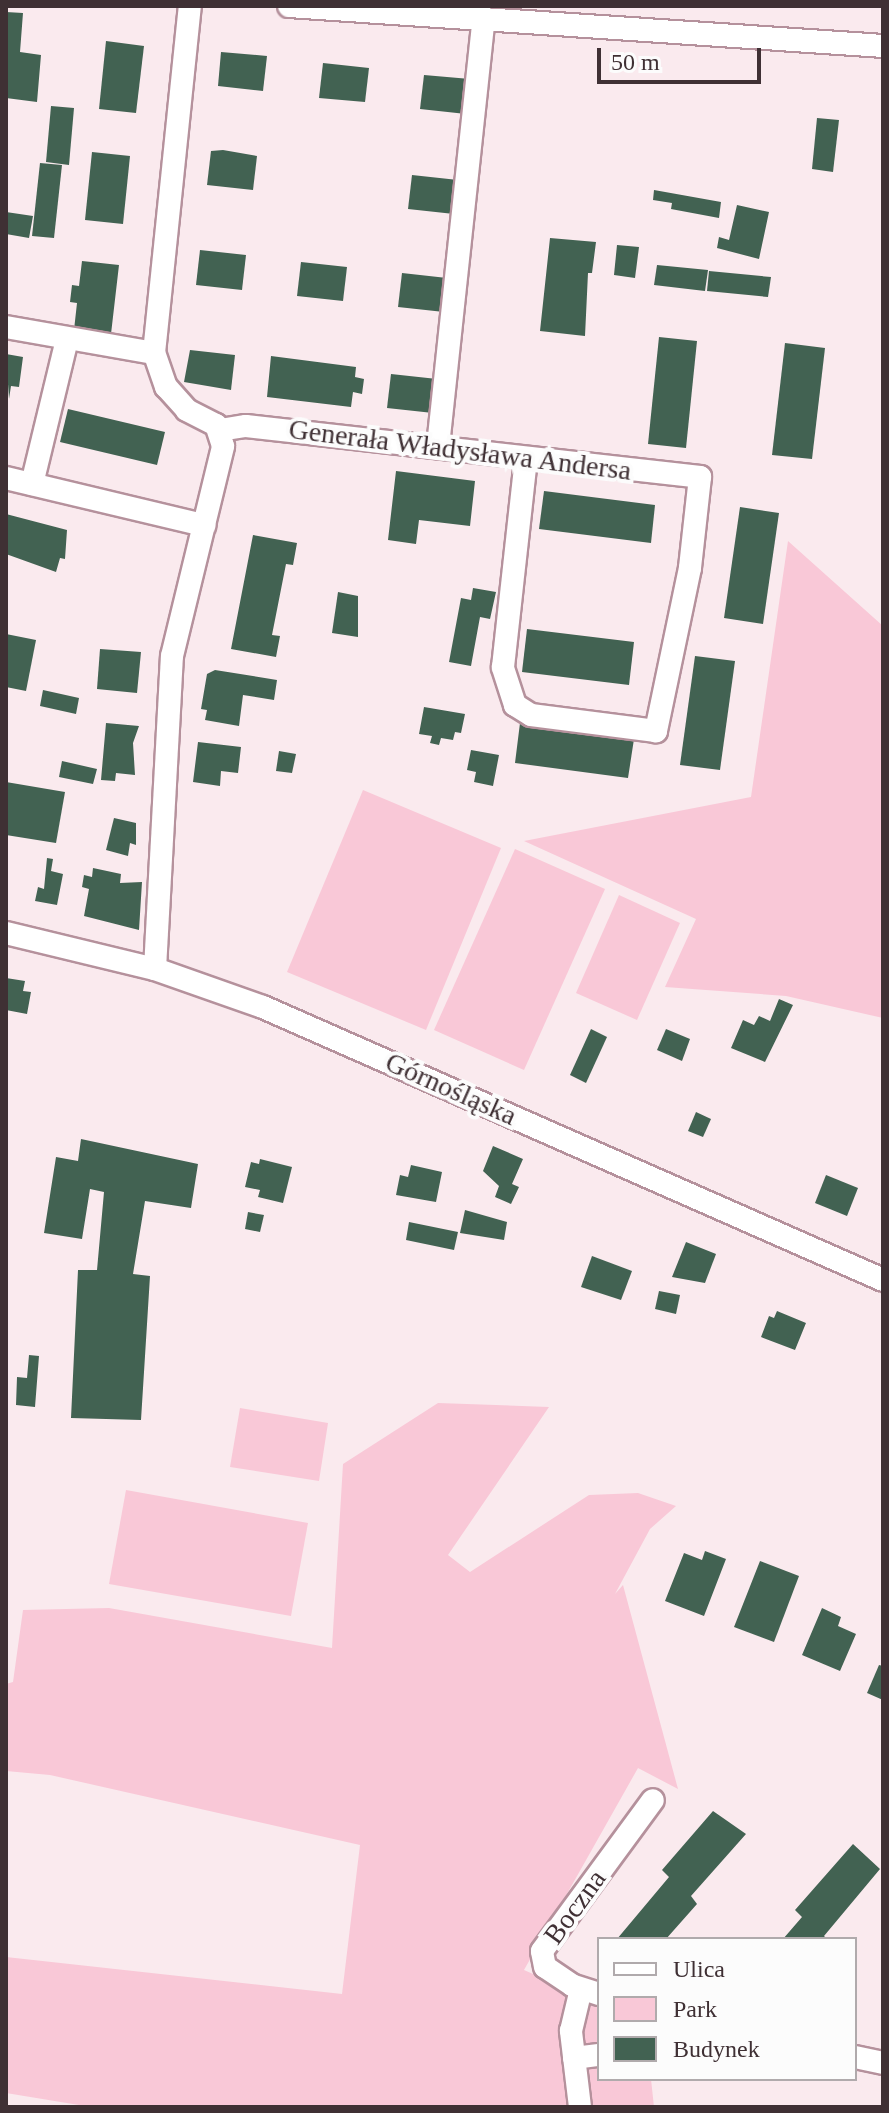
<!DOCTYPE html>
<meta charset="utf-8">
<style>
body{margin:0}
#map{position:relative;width:889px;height:2113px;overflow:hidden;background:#faeaee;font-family:Georgia,serif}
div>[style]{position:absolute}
.green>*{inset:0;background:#f9c8d7}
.building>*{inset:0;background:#426252}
.roads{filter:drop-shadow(2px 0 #b5919c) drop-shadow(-2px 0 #b5919c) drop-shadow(0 2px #b5919c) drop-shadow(0 -2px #b5919c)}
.minor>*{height:22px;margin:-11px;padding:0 11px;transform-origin:11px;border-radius:11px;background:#fff}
span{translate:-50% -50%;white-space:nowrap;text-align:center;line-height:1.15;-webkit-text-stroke:8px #fcfcfc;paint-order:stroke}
.street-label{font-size:28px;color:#3f3034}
.frame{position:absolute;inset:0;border:8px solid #3f3034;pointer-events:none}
.legend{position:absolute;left:597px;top:1937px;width:260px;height:144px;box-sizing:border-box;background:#fcfcfc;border:2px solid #b0aaac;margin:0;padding:10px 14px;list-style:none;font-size:24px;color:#3f3034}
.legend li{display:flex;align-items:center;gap:16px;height:40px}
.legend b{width:40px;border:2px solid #b0aaac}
.scale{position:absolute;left:597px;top:48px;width:164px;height:36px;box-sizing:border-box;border:4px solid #3f3034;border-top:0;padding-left:10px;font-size:24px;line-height:28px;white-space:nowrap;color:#3f3034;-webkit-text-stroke:6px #fcfcfc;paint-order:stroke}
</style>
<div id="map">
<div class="green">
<div style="clip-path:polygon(788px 541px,883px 626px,883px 1018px,786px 996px,665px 987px,696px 919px,524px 841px,751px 797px)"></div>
<div style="clip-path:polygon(363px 790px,501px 848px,426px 1030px,287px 972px)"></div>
<div style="clip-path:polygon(515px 849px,605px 889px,524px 1070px,434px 1030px)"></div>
<div style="clip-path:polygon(619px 895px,680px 923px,637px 1020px,576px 993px)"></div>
<div style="clip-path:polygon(438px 1403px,549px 1407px,448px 1555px,470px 1572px,589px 1495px,638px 1493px,676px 1506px,650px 1529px,615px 1594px,623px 1585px,678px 1789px,638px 1768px,524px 1970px,599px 2003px,599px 2079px,651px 2079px,654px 2107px,91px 2107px,6px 2093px,6px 1957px,342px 1994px,360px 1845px,50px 1775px,6px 1771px,6px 1684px,13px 1682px,23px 1610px,109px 1608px,332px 1648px,343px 1464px)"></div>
<div style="clip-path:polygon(240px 1408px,328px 1423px,319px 1481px,230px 1467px)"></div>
<div style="clip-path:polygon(126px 1490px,308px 1523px,291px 1616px,109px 1584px)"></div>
</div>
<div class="building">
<div style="clip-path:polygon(6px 12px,23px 13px,20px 52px,41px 55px,37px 102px,6px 98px)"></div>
<div style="clip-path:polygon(106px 41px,144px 46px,136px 113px,99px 109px)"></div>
<div style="clip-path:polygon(221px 52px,267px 56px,263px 91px,218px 86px)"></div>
<div style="clip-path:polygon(323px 63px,369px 68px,365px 102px,319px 98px)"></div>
<div style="clip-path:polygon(424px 75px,470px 79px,466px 114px,420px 109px)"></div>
<div style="clip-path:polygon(51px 106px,74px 108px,69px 165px,46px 162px)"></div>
<div style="clip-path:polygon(817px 118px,839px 120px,833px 172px,812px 169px)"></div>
<div style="clip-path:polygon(223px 150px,257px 156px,253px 190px,207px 185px,211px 151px)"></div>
<div style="clip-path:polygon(92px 152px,130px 156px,123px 224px,85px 220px)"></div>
<div style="clip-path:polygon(40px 163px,62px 165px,54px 238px,32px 236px)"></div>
<div style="clip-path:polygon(412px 175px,458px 180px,454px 214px,408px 209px)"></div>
<div style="clip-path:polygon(654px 190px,721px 202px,719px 218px,671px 209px,672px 203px,653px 200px)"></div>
<div style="clip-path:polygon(737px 205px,769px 212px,759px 259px,717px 248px,719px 237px,729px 240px)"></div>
<div style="clip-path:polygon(6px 212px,33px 216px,29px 238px,6px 234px)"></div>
<div style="clip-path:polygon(550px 238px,596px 242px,592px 273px,588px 273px,585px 336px,540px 331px)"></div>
<div style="clip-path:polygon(617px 245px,639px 247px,635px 278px,614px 275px)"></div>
<div style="clip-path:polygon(200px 250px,246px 255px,242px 290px,196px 285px)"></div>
<div style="clip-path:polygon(82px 261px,119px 265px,111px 334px,74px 330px,77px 303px,70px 302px,72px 285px,79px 286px)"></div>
<div style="clip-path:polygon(301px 262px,347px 267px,343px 301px,297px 296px)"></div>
<div style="clip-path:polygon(657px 265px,708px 270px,705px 291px,654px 285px)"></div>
<div style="clip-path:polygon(709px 271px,771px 277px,768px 297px,707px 291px)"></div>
<div style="clip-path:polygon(402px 273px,447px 278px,444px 312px,398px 307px)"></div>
<div style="clip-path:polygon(659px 337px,697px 341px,686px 448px,648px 444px)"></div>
<div style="clip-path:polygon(785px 343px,825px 348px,812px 459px,772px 455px)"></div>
<div style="clip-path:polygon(190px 350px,235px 355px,231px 390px,184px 382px)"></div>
<div style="clip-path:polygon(6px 354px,23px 357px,19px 387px,11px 386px,9px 399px)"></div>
<div style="clip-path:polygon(271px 356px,356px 367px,355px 377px,364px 379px,362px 394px,353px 392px,351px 407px,267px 397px)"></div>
<div style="clip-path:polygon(391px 374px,437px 379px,433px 413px,387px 408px)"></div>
<div style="clip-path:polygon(68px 409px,165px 432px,157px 465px,60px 442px)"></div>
<div style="clip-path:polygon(396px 471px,475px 481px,470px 526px,419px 520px,416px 544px,388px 540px)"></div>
<div style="clip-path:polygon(544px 491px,655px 505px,651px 543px,539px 529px)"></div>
<div style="clip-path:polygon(740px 507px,779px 513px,763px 624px,724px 618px)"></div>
<div style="clip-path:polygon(6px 514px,67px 530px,65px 559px,60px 558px,56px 572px,6px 554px)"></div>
<div style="clip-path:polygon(253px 535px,297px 543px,293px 565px,286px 564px,272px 635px,280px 636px,276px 657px,231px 649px)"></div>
<div style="clip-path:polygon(473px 588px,496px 592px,490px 619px,480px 617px,471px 666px,449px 662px,461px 598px,471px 600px)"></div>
<div style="clip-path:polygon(338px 592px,358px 596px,358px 637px,332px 633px)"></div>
<div style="clip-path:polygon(527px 629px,634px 642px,629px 685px,522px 672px)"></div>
<div style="clip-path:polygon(6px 634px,36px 640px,26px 691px,6px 687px)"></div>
<div style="clip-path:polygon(100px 649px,141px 652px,137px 693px,97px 689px)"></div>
<div style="clip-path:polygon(695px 656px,735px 661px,720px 770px,680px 765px)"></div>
<div style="clip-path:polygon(215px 670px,277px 680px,274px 700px,243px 695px,239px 726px,205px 720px,207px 710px,201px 709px,207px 674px)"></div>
<div style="clip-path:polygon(43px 690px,79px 698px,76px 714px,40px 706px)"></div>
<div style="clip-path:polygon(424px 707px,465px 714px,461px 733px,455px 732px,453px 740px,441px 738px,439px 745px,430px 743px,432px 736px,419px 734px)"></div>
<div style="clip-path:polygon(106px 723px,139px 726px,133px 743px,135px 775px,116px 773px,115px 781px,101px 780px)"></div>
<div style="clip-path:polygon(520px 723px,634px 739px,628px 778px,515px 763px)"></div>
<div style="clip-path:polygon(198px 742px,241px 747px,238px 773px,221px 771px,220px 786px,193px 782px)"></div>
<div style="clip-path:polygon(471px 750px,499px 755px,493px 786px,474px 782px,476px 772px,467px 770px)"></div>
<div style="clip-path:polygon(279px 751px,296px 754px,292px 773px,276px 771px)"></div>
<div style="clip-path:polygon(62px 761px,97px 769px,93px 784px,59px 777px)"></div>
<div style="clip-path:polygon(6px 782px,65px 792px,56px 843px,6px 835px)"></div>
<div style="clip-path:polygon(114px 818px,136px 823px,136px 845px,130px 843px,128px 856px,106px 850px)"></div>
<div style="clip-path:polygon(47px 858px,53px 859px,51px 871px,63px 874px,57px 905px,35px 901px,38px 887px,44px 889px)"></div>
<div style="clip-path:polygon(93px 868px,121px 874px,120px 883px,142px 882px,139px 930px,84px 916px,89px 889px,82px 887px,84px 875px,92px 877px)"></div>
<div style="clip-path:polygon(6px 978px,25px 981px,23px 991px,31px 992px,27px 1014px,6px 1010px)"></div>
<div style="clip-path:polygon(779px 999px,793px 1005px,765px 1062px,731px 1048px,743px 1020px,754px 1025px,759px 1016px,770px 1021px)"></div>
<div style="clip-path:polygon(591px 1029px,607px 1037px,586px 1083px,570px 1075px)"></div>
<div style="clip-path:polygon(666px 1029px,690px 1039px,682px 1061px,657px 1050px)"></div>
<div style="clip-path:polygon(696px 1112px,711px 1119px,703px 1137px,688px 1131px)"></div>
<div style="clip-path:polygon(81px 1139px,198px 1164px,191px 1208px,145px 1201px,133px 1274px,150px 1276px,141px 1420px,71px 1418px,78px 1270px,97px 1270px,104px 1192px,90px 1189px,82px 1239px,44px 1233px,56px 1157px,78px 1161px)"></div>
<div style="clip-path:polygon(493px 1146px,523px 1159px,512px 1184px,519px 1187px,511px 1204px,495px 1197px,499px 1186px,483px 1171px)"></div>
<div style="clip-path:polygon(260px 1159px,292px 1167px,283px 1203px,258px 1197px,260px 1190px,245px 1187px,251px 1162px,259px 1164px)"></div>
<div style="clip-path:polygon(411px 1165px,442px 1172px,436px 1202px,396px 1195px,400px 1175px,408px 1177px)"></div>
<div style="clip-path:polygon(826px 1175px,858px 1188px,847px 1216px,815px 1203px)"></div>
<div style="clip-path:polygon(465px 1210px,507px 1222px,504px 1240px,460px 1233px)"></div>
<div style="clip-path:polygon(248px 1212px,264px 1215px,260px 1232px,245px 1229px)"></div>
<div style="clip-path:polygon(409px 1222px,458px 1232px,454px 1250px,406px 1240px)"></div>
<div style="clip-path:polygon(686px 1242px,716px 1254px,705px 1283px,672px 1277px)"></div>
<div style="clip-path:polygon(592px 1256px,632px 1271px,621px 1300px,581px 1287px)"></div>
<div style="clip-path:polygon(659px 1291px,680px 1295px,676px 1314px,655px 1309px)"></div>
<div style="clip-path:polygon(777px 1311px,806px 1323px,795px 1350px,761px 1337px,769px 1316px,774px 1318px)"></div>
<div style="clip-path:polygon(29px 1355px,39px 1356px,35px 1407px,16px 1405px,17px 1377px,27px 1378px)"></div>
<div style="clip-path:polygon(705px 1551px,726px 1559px,704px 1616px,665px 1601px,684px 1553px,702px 1560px)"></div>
<div style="clip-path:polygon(760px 1561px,799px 1576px,774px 1642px,734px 1627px)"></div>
<div style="clip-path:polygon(822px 1608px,841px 1617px,838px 1626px,856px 1634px,840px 1671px,802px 1655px)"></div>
<div style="clip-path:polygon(879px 1665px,883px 1666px,883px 1700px,867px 1693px)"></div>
<div style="clip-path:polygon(713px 1811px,746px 1834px,691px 1896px,697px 1904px,666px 1939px,617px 1939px,669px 1877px,662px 1870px)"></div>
<div style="clip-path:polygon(853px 1844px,880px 1869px,824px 1936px,827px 1939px,783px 1939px,802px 1917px,795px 1910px)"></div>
</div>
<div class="roads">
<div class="minor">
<div style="left:289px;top:6px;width:595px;rotate:3.85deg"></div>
<div style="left:6px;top:327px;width:150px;rotate:10deg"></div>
<div style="left:220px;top:430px;width:26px;rotate:-9deg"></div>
<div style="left:246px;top:426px;width:457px;rotate:6.4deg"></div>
<div style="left:700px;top:477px;width:92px;rotate:96.3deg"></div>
<div style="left:690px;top:568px;width:167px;rotate:101.8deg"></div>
<div style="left:656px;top:731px;width:126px;rotate:-172.7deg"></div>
<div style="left:531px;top:715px;width:19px;rotate:-148deg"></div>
<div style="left:515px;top:705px;width:40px;rotate:-108deg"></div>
<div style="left:503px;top:667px;width:210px;rotate:-83.7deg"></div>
<div style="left:438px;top:446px;width:431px;rotate:-83.9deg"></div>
<div style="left:6px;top:478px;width:204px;rotate:13.4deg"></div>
<div style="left:32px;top:484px;width:149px;rotate:-76.4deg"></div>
<div style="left:6px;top:933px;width:153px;rotate:13.6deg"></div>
<div style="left:155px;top:969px;width:114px;rotate:19.4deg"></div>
<div style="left:263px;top:1007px;width:677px;rotate:23.76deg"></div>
<div style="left:155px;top:969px;width:313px;rotate:-86.9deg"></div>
<div style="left:172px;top:656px;width:216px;rotate:-76.3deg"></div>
<div style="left:223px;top:446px;width:22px;rotate:-108deg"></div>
<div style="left:216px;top:425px;width:33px;rotate:-153deg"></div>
<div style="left:187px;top:410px;width:31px;rotate:-132deg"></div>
<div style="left:166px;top:387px;width:36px;rotate:-109deg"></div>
<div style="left:154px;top:353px;width:349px;rotate:-84.1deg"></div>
<div style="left:599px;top:1994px;width:28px;rotate:-162deg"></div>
<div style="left:572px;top:1985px;width:32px;rotate:-146deg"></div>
<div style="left:545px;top:1967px;width:16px;rotate:-101deg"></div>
<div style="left:542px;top:1951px;width:187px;rotate:-53.7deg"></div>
<div style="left:855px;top:2057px;width:29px;rotate:12deg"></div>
<div style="left:574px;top:2058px;width:25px;rotate:-7deg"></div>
<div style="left:580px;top:2107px;width:77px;rotate:-96.8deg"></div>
<div style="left:571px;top:2031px;width:43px;rotate:-76.6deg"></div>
</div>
</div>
<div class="street-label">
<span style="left:460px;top:450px;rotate:7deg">Generała Władysława Andersa</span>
<span style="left:451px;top:1089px;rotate:24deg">Górnośląska</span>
<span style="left:575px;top:1907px;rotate:-54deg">Boczna</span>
</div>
<div class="frame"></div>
<ul class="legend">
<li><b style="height:10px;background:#fff"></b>Ulica</li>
<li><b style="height:22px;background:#f9c8d7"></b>Park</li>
<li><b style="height:22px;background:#426252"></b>Budynek</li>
</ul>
<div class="scale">50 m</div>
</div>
